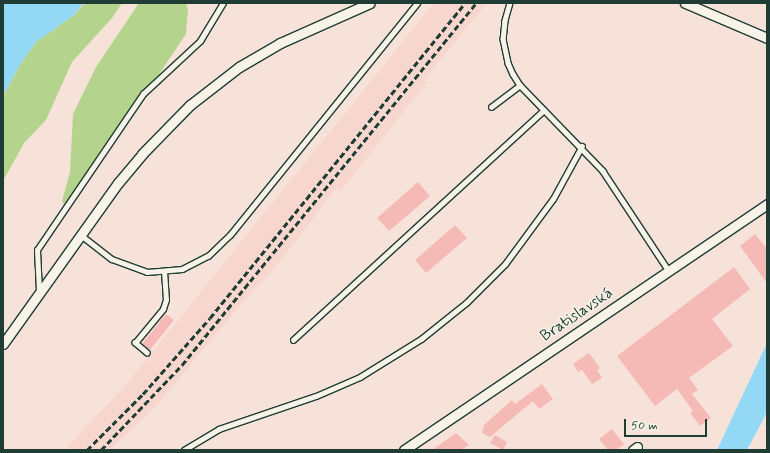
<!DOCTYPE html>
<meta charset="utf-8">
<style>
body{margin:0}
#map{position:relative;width:770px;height:453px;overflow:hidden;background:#f7e2d9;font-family:Mynerve,sans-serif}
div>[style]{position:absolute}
.built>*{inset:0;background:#f7d6ce}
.green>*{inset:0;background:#b4d48d}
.water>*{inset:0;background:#93d9f5}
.building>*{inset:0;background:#f6bab6}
.roads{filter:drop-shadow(1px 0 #1f3d34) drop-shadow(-1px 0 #1f3d34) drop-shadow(0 1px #1f3d34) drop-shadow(0 -1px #1f3d34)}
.service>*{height:4.5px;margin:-2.25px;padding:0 2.25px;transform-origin:2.25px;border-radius:2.25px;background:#f7f3e8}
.minor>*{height:9px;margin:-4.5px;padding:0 4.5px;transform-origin:4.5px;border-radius:4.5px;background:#f7f3e8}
.rail>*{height:3px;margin-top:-1.5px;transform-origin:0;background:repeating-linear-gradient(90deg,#1f3d34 0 6px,transparent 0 9px)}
span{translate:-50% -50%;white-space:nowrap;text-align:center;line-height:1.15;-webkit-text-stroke:3px #f7f3e8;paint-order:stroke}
.street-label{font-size:16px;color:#1f3d34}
.frame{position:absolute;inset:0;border:4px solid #1f3d34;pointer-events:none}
.scale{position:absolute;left:624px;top:419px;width:83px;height:18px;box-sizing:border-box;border:2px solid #1f3d34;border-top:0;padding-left:5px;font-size:12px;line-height:14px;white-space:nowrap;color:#1f3d34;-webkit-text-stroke:3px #f7f3e8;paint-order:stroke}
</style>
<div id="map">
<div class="built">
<div style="clip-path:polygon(434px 3px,487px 3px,424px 80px,427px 82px,340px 192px,336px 189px,274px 269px,252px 291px,157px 405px,110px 450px,64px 450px,124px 387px)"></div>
</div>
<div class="green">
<div style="clip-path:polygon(85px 3px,122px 3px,112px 18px,72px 62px,46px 120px,24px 143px,3px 181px,3px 96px,21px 63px,36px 42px,74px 15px)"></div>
<div style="clip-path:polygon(139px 3px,186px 3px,188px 9px,186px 34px,67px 211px,62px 201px,70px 172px,73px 114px,96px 67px)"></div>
</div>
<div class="water">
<div style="clip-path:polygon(3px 3px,84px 3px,74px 15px,36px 42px,21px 63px,3px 96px)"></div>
<div style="clip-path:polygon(767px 343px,767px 411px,762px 422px,747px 450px,717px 450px)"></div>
</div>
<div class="building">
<div style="clip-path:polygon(418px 182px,430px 196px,389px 231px,377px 218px)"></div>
<div style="clip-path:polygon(455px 225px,467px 238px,426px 273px,415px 260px)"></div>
<div style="clip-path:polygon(755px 234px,767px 249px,767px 283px,740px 246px)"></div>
<div style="clip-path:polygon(734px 267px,750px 289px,712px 319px,733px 346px,689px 378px,698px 390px,692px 394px,711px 418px,700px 426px,690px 413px,693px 411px,677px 389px,655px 406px,617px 356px)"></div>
<div style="clip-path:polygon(166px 314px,174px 320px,150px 350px,142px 344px)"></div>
<div style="clip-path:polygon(589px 353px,600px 368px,597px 370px,602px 378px,592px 384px,582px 370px,578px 372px,573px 364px)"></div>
<div style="clip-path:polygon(542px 384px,553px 399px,539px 409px,533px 401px,490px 437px,482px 433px,484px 425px,512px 400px,515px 404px)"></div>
<div style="clip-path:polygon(612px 429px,624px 444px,616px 450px,608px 450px,599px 439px)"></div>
<div style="clip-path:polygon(456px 433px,469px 445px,461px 450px,432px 450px)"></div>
<div style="clip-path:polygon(495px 435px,507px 442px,503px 450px,490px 443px)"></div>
</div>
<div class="roads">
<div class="service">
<div style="left:510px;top:3px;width:19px;rotate:106deg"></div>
<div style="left:505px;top:21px;width:18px;rotate:96deg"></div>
<div style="left:503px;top:39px;width:25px;rotate:78deg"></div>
<div style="left:508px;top:63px;width:12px;rotate:66deg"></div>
<div style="left:513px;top:74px;width:13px;rotate:58deg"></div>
<div style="left:520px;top:85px;width:120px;rotate:46deg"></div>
<div style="left:603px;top:171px;width:120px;rotate:56.6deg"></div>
<div style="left:491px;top:107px;width:36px;rotate:-37deg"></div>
<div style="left:81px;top:235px;width:39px;rotate:38deg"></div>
<div style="left:112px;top:259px;width:37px;rotate:20deg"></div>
<div style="left:147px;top:272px;width:35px;rotate:-5deg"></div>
<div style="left:182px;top:269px;width:29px;rotate:-27deg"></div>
<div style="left:208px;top:256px;width:30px;rotate:-44deg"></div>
<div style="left:230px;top:235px;width:298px;rotate:-51.1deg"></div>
<div style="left:39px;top:291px;width:41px;rotate:-92.8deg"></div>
<div style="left:37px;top:250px;width:189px;rotate:-55.8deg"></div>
<div style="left:143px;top:94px;width:78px;rotate:-42.9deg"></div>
<div style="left:200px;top:41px;width:44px;rotate:-58.8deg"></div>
<div style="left:293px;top:340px;width:340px;rotate:-42.5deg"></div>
<div style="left:147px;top:353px;width:16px;rotate:-140deg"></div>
<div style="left:135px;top:343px;width:44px;rotate:-50.5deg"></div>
<div style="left:163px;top:309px;width:9px;rotate:-72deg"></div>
<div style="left:166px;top:300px;width:28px;rotate:-94deg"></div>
<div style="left:184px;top:450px;width:41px;rotate:-31deg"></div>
<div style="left:219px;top:429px;width:102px;rotate:-18.8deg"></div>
<div style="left:316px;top:396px;width:48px;rotate:-23.4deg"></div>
<div style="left:360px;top:377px;width:72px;rotate:-31.9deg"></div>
<div style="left:421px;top:339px;width:58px;rotate:-38.7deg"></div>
<div style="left:466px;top:303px;width:55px;rotate:-45deg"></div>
<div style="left:505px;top:264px;width:81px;rotate:-53.6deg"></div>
<div style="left:553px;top:199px;width:60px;rotate:-61.3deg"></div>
</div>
<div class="minor">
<div style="left:685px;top:3px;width:89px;rotate:23.1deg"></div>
<div style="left:3px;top:344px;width:198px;rotate:-54.5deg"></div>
<div style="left:118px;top:183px;width:38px;rotate:-50deg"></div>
<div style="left:142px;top:154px;width:69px;rotate:-45.6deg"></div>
<div style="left:190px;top:105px;width:62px;rotate:-37.8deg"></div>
<div style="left:239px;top:67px;width:48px;rotate:-30.3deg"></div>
<div style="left:280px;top:43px;width:98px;rotate:-24deg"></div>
<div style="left:404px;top:450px;width:439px;rotate:-34.1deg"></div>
<div style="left:633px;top:450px;width:5px;rotate:-37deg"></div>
</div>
</div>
<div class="rail">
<div style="left:87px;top:450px;width:79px;rotate:-45deg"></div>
<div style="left:143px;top:394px;width:101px;rotate:-48.6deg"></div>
<div style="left:210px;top:318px;width:405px;rotate:-51deg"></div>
<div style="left:101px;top:450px;width:117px;rotate:-46.4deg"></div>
<div style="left:182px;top:365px;width:466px;rotate:-50.9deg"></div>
</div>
<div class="street-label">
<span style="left:577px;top:315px;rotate:-34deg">Bratislavská</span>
</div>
<div class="frame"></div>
<div class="scale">50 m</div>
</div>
